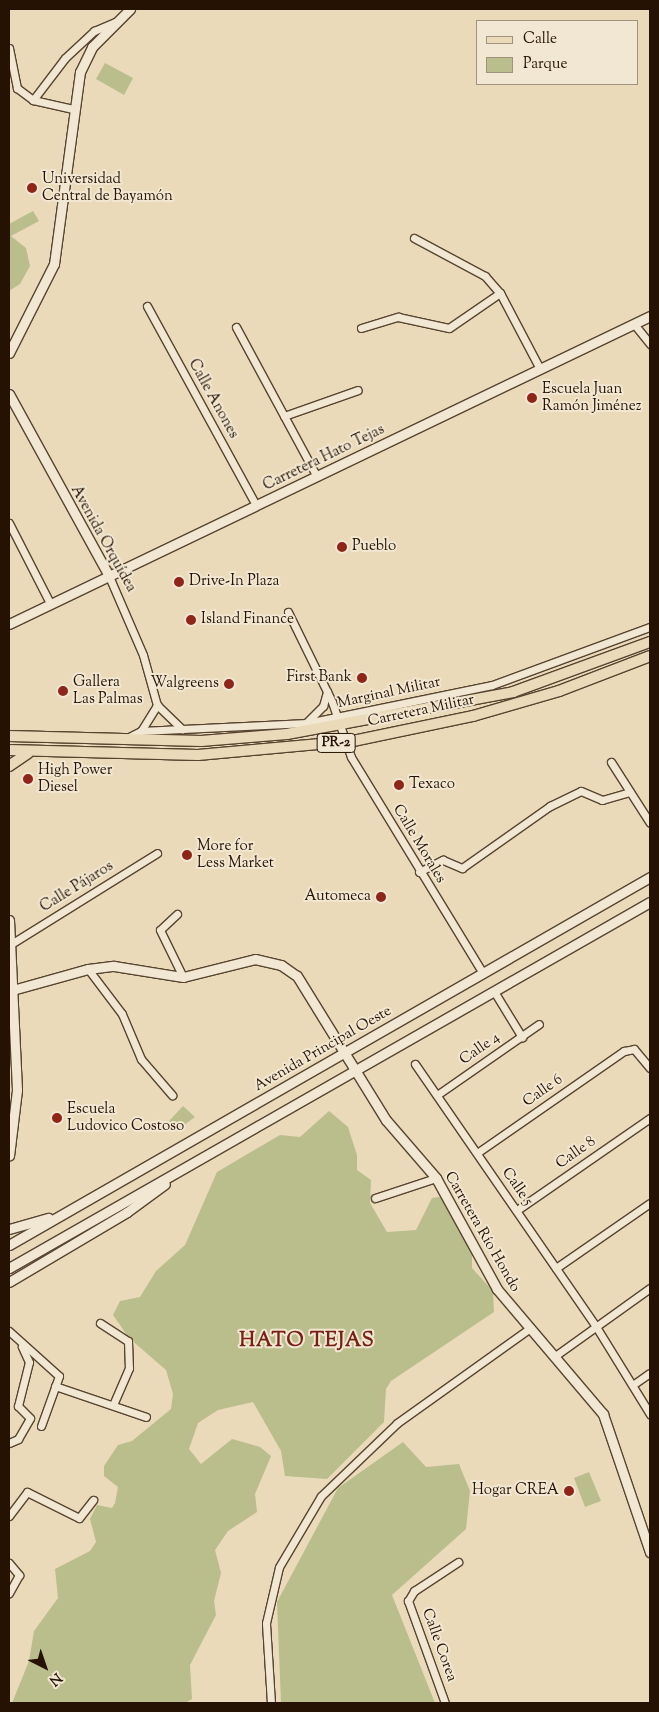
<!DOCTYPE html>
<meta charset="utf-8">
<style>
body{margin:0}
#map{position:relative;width:659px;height:1712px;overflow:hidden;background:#eadab9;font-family:"Sorts Mill Goudy",serif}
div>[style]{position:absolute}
.green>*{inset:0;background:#babe8d}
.roads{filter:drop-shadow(1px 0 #574430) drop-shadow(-1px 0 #574430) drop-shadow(0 1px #574430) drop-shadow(0 -1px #574430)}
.street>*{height:7px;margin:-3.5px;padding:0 3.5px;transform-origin:3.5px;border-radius:3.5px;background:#f1e7d2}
.secondary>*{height:9px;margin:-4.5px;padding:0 4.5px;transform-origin:4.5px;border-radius:4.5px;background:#f1e7d2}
.primary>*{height:10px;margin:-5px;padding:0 5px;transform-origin:5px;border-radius:5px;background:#eadab9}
.dots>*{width:14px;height:14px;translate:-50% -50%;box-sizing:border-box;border:2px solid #f1e7d2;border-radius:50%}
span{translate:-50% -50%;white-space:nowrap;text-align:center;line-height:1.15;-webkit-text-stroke:4px #f1e7d2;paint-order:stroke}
.shield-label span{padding:1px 4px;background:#f1e7d2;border:1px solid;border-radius:4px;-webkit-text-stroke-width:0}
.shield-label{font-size:14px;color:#261202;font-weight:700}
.poi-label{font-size:15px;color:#261202}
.left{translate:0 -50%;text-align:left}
.right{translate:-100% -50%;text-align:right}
.street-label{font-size:15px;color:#261202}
.district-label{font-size:20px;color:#7a1f14;font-weight:700;letter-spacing:1px}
.frame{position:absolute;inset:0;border:10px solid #261202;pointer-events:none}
.legend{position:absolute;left:476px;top:20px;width:162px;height:65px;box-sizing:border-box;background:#f1e7d2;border:1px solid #a0927f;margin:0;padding:6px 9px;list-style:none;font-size:15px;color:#261202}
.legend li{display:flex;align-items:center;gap:10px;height:25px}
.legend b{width:25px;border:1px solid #a0927f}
.north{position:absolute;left:20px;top:1642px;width:50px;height:50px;-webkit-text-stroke:4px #f1e7d2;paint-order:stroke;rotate:139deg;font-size:14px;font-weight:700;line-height:20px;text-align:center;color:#261202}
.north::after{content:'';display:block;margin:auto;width:18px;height:22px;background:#261202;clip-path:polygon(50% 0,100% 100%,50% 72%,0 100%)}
</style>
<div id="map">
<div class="green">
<div style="clip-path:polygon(105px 63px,133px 78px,124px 95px,96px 79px)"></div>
<div style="clip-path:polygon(33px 211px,39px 221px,11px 236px,26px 248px,30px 266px,20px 284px,9px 291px,9px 224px)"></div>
<div style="clip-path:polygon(183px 1106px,195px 1117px,177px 1130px,169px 1121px)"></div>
<div style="clip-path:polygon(329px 1111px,348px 1127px,357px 1155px,357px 1170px,371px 1180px,370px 1203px,387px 1232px,416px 1230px,432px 1198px,445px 1196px,472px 1249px,472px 1268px,493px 1291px,494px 1312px,391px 1381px,386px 1389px,384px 1422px,327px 1479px,285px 1476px,281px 1451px,253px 1402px,218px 1410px,198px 1423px,189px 1449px,201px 1464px,232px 1439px,260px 1447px,271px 1456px,255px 1494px,257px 1512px,228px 1531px,215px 1550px,221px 1573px,214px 1601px,216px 1615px,190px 1665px,192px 1699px,185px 1703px,12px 1703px,29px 1661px,34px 1631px,58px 1598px,55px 1569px,90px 1551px,96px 1542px,90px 1519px,97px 1505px,112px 1508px,115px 1503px,118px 1487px,104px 1476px,104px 1466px,118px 1445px,132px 1441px,171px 1409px,173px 1394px,166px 1370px,129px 1338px,113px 1315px,120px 1301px,140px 1297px,156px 1271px,185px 1245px,217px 1172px,280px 1135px,300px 1137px)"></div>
<div style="clip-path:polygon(403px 1442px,426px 1467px,459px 1464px,470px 1491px,466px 1529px,392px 1595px,435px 1703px,281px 1703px,277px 1602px,338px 1488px)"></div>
<div style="clip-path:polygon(589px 1472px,601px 1501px,585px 1507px,574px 1478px)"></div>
</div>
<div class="roads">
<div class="street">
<div style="left:9px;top:48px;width:41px;rotate:78.7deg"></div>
<div style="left:17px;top:88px;width:20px;rotate:37deg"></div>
<div style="left:33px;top:100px;width:41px;rotate:12.7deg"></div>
<div style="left:33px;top:100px;width:53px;rotate:-52.7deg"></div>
<div style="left:65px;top:58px;width:40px;rotate:-43deg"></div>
<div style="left:94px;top:31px;width:23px;rotate:-23deg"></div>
<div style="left:414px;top:238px;width:81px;rotate:28.2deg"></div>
<div style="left:485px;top:276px;width:23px;rotate:49deg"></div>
<div style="left:500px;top:293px;width:86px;rotate:62.2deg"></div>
<div style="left:147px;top:306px;width:227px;rotate:61.3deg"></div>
<div style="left:634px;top:324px;width:26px;rotate:51deg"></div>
<div style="left:236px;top:327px;width:170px;rotate:61.6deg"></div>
<div style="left:361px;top:328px;width:39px;rotate:-17deg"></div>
<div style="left:398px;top:317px;width:52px;rotate:12.2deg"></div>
<div style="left:449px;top:328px;width:62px;rotate:-34.5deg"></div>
<div style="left:284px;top:416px;width:78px;rotate:-19.4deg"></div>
<div style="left:9px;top:523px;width:90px;rotate:62.9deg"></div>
<div style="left:108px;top:574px;width:88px;rotate:66.6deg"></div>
<div style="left:143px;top:655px;width:52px;rotate:74.4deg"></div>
<div style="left:157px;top:705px;width:35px;rotate:44deg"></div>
<div style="left:288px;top:612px;width:100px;rotate:63.9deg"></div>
<div style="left:332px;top:702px;width:58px;rotate:70.9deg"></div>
<div style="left:351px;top:757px;width:252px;rotate:58.6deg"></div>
<div style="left:307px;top:722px;width:23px;rotate:-45deg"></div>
<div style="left:323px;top:706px;width:15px;rotate:-74deg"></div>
<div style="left:141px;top:731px;width:31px;rotate:-58deg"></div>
<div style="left:125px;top:739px;width:18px;rotate:-27deg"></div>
<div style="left:141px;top:731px;width:166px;rotate:-2.8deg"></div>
<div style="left:307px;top:723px;width:189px;rotate:-11.6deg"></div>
<div style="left:492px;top:685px;width:168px;rotate:-20.2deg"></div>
<div style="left:611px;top:762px;width:72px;rotate:57.4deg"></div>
<div style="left:419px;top:872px;width:27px;rotate:-27deg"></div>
<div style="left:443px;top:860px;width:21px;rotate:23deg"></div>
<div style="left:462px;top:868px;width:108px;rotate:-35.2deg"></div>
<div style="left:550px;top:806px;width:34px;rotate:-26deg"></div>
<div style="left:581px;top:791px;width:23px;rotate:23deg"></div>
<div style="left:602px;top:800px;width:29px;rotate:-16deg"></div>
<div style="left:177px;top:914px;width:23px;rotate:137deg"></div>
<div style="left:160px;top:930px;width:52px;rotate:63.9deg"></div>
<div style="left:11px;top:944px;width:172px;rotate:-31.9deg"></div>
<div style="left:88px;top:969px;width:56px;rotate:52.9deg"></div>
<div style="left:122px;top:1014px;width:49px;rotate:67.1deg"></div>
<div style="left:141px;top:1059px;width:48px;rotate:49.3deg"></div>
<div style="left:495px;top:993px;width:52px;rotate:58.5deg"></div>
<div style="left:415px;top:1064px;width:317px;rotate:55.4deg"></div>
<div style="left:595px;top:1325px;width:105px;rotate:58.3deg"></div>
<div style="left:437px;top:1095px;width:124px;rotate:-34.8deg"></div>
<div style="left:477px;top:1153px;width:179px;rotate:-34.8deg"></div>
<div style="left:624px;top:1051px;width:10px;rotate:-11deg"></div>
<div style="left:634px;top:1049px;width:25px;rotate:50deg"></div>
<div style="left:375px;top:1198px;width:64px;rotate:-18.2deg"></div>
<div style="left:517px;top:1210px;width:162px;rotate:-34.7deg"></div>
<div style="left:556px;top:1268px;width:114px;rotate:-34.7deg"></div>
<div style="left:100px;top:1323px;width:33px;rotate:33deg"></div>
<div style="left:128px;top:1341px;width:27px;rotate:88deg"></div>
<div style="left:129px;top:1368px;width:40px;rotate:113.4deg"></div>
<div style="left:9px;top:1331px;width:67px;rotate:42deg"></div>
<div style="left:59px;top:1376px;width:53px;rotate:109.8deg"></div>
<div style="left:555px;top:1356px;width:117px;rotate:-35.6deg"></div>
<div style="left:634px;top:1384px;width:19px;rotate:-35deg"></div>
<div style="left:55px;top:1386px;width:96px;rotate:18.8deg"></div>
<div style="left:9px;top:1443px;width:10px;rotate:-24deg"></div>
<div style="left:18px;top:1439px;width:24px;rotate:-60deg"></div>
<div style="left:30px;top:1418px;width:17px;rotate:-135deg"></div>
<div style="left:18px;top:1406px;width:45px;rotate:-76deg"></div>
<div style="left:29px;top:1362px;width:17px;rotate:-115deg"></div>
<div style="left:9px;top:1516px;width:30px;rotate:-53deg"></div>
<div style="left:27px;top:1492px;width:58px;rotate:26.6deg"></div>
<div style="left:79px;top:1518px;width:23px;rotate:-52deg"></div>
<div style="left:9px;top:1563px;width:16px;rotate:50deg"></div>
<div style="left:19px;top:1575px;width:21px;rotate:119deg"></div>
<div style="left:271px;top:1703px;width:80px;rotate:-93.6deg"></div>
<div style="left:266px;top:1623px;width:57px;rotate:-76.9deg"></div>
<div style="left:279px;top:1567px;width:82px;rotate:-59.4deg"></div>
<div style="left:321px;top:1496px;width:105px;rotate:-43.8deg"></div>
<div style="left:397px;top:1423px;width:162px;rotate:-35.5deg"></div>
<div style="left:445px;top:1703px;width:109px;rotate:-109.9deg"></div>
<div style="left:408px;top:1601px;width:12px;rotate:-59deg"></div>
<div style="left:414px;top:1591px;width:53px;rotate:-33.4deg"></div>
</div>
<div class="secondary">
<div style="left:9px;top:353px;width:100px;rotate:-63.2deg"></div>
<div style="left:54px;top:264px;width:194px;rotate:-82.3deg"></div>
<div style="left:80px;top:72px;width:28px;rotate:-64deg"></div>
<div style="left:92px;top:47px;width:54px;rotate:-45deg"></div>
<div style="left:9px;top:394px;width:205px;rotate:61.2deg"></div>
<div style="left:9px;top:624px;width:711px;rotate:-25.66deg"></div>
<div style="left:9px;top:920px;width:170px;rotate:87.3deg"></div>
<div style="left:17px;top:1090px;width:66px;rotate:96.9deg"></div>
<div style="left:16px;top:989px;width:75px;rotate:-15.5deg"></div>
<div style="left:88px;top:969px;width:26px;rotate:-7deg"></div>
<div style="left:114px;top:966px;width:70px;rotate:9.1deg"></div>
<div style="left:183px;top:977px;width:74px;rotate:-14deg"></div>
<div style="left:255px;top:959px;width:27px;rotate:13deg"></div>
<div style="left:281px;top:965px;width:19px;rotate:35deg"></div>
<div style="left:297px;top:976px;width:169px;rotate:58.3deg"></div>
<div style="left:386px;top:1120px;width:77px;rotate:49.2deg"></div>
<div style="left:436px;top:1178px;width:127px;rotate:61.2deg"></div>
<div style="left:497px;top:1289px;width:164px;rotate:49.7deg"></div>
<div style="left:603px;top:1414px;width:146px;rotate:71.2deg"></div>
<div style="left:9px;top:1229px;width:41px;rotate:-15.8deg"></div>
<div style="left:9px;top:1245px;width:739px;rotate:-29.86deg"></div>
<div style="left:9px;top:1268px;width:738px;rotate:-29.73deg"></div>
<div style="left:9px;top:1282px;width:137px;rotate:-30.7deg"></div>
<div style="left:127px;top:1212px;width:47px;rotate:-36.4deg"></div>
</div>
<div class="primary">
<div style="left:9px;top:736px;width:192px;rotate:1.5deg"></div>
<div style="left:201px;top:741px;width:86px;rotate:-4.7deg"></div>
<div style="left:287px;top:734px;width:230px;rotate:-10.5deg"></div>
<div style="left:513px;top:692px;width:146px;rotate:-20.1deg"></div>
<div style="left:9px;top:750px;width:189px;rotate:1.5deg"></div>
<div style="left:198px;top:755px;width:156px;rotate:-5.2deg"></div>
<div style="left:353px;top:741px;width:123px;rotate:-11.8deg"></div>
<div style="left:473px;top:716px;width:90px;rotate:-16.2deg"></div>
<div style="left:559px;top:691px;width:97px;rotate:-21deg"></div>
<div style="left:9px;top:766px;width:23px;rotate:-34deg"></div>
</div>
</div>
<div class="dots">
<div style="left:32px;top:188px;background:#8f2418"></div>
<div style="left:532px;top:398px;background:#8f2418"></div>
<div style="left:342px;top:547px;background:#8f2418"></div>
<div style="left:179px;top:582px;background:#8f2418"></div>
<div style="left:191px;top:620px;background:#8f2418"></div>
<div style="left:362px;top:678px;background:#8f2418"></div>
<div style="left:229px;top:684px;background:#8f2418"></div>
<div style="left:63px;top:691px;background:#8f2418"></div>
<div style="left:28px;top:779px;background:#8f2418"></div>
<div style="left:399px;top:785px;background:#8f2418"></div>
<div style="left:187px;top:855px;background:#8f2418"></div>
<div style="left:381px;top:897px;background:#8f2418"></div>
<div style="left:57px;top:1118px;background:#8f2418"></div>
<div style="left:569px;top:1491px;background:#8f2418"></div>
</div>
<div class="shield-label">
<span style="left:336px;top:743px">PR-2</span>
</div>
<div class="poi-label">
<span class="left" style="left:42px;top:188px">Universidad<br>Central de Bayamón</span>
<span class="left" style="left:542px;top:398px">Escuela Juan<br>Ramón Jiménez</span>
<span class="left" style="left:352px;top:547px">Pueblo</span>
<span class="left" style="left:189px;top:582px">Drive-In Plaza</span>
<span class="left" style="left:201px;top:620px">Island Finance</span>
<span class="right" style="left:352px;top:678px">First Bank</span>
<span class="left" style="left:73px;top:691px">Gallera<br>Las Palmas</span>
<span class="right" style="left:219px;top:684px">Walgreens</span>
<span class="left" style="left:38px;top:779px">High Power<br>Diesel</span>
<span class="left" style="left:409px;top:785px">Texaco</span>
<span class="left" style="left:197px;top:855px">More for<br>Less Market</span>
<span class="right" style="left:371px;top:897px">Automeca</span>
<span class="left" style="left:67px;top:1118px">Escuela<br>Ludovico Costoso</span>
<span class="right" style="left:559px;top:1491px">Hogar CREA</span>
</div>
<div class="street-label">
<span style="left:213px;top:399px;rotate:61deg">Calle Anones</span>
<span style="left:324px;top:458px;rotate:-26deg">Carretera Hato Tejas</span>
<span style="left:103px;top:539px;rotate:61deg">Avenida Orquídea</span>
<span style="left:389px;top:693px;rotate:-12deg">Marginal Militar</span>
<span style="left:421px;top:711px;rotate:-12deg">Carretera Militar</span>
<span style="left:419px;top:844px;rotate:59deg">Calle Morales</span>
<span style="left:77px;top:887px;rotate:-32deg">Calle Pájaros</span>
<span style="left:323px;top:1049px;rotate:-30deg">Avenida Principal Oeste</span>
<span style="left:480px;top:1049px;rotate:-35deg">Calle 4</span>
<span style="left:543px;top:1091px;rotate:-35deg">Calle 6</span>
<span style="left:576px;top:1153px;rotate:-35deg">Calle 8</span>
<span style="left:517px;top:1187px;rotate:55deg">Calle 5</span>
<span style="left:482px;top:1232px;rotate:60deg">Carretera Río Hondo</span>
<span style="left:439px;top:1645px;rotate:70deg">Calle Corea</span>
</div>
<div class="district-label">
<span style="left:307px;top:1341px">HATO TEJAS</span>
</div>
<div class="frame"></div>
<ul class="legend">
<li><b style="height:6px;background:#eadab9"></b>Calle</li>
<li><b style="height:14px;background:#babe8d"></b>Parque</li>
</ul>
<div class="north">N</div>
</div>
